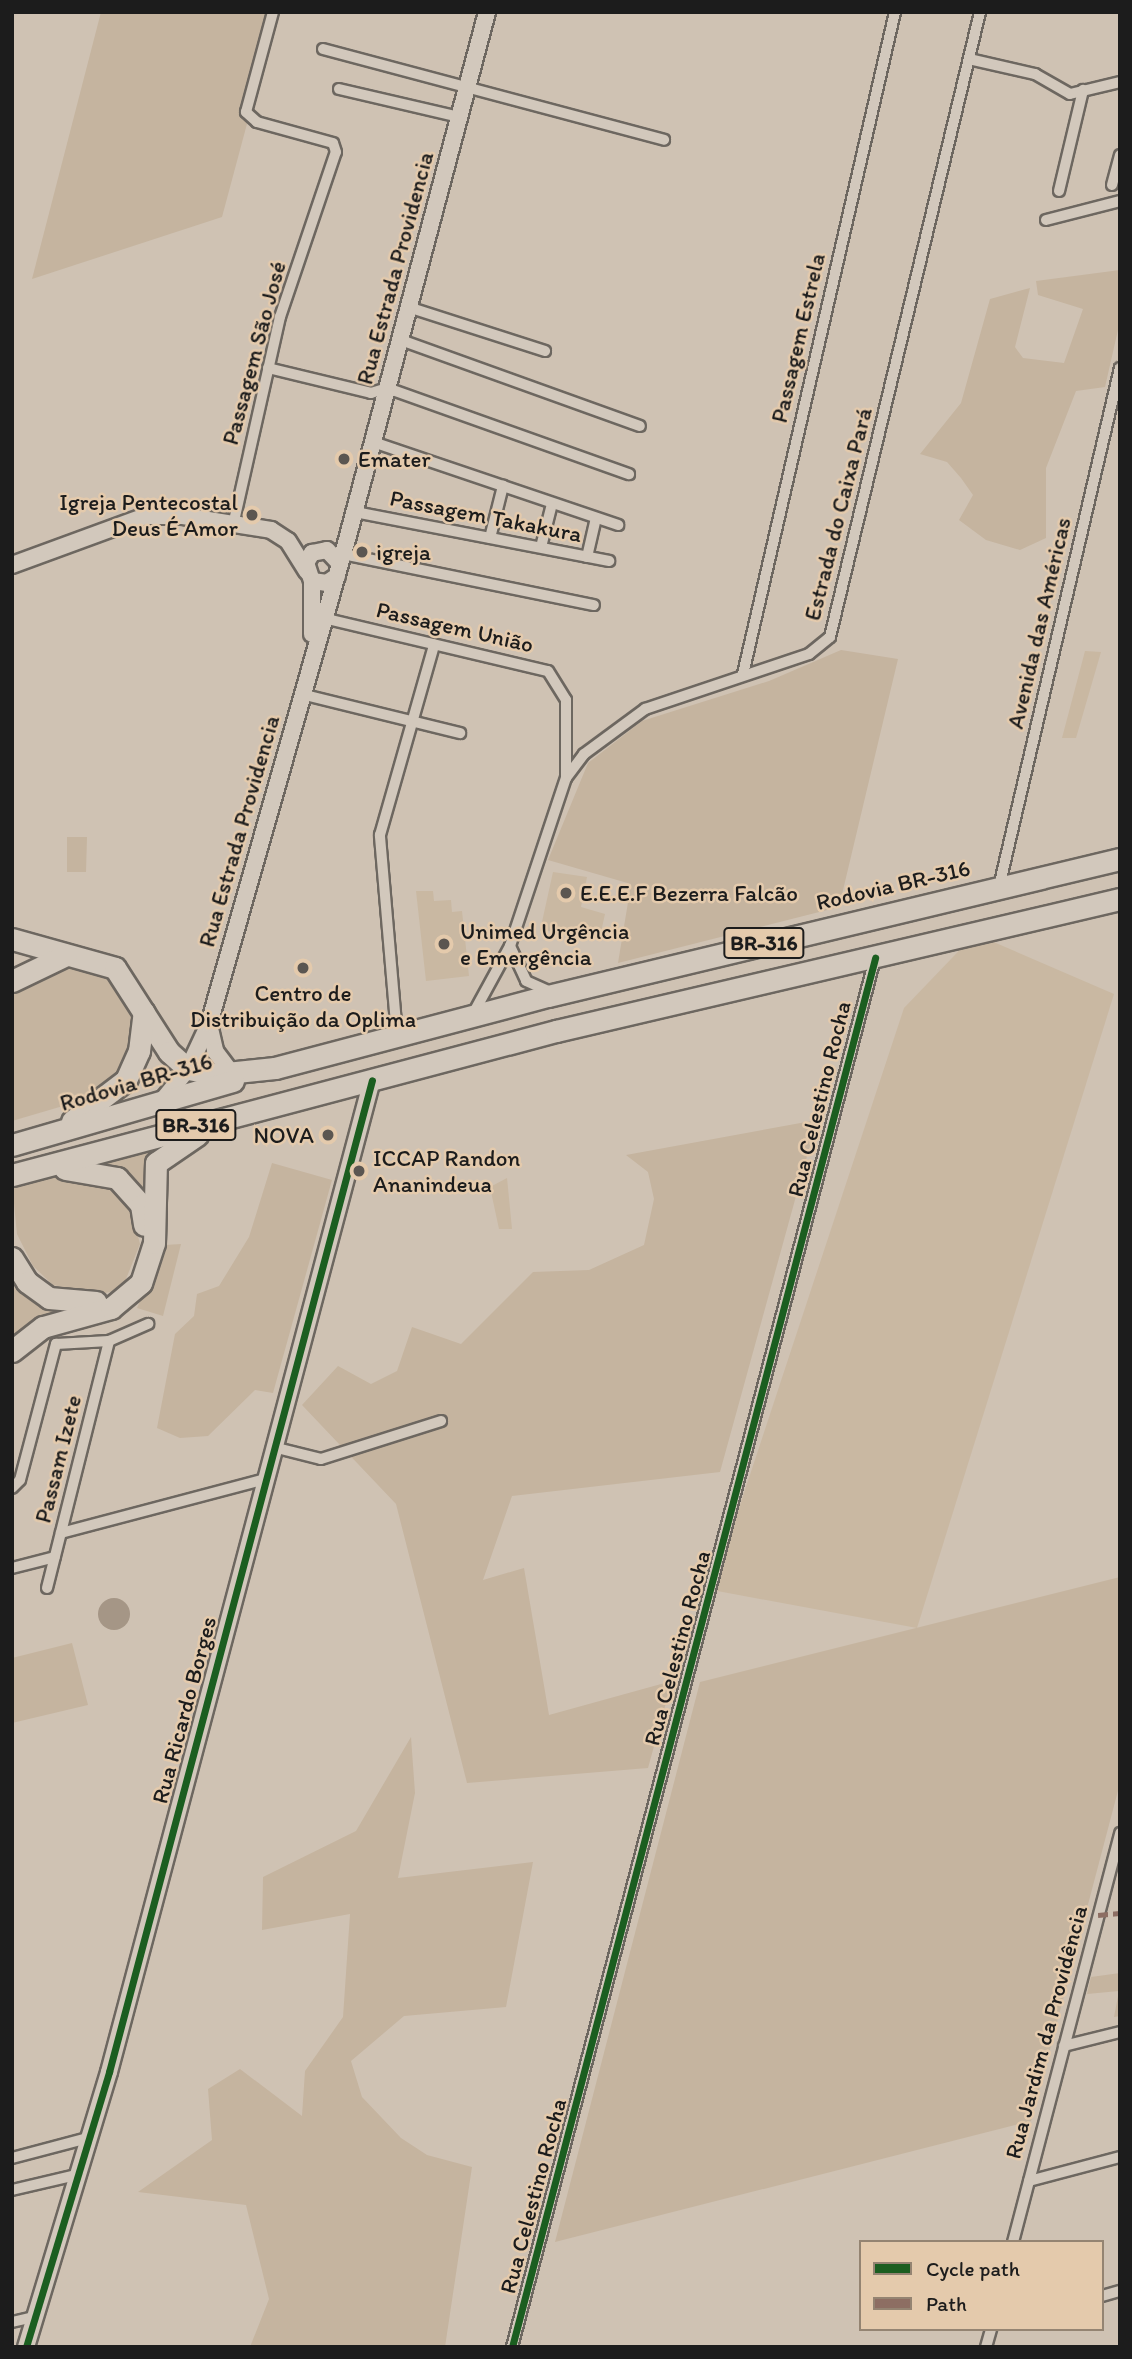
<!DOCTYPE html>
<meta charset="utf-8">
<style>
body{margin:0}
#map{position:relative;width:1132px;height:2359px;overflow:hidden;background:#cfc2b3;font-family:Itim,sans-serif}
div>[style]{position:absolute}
.built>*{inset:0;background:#c9b8a2}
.green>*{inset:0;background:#c5b49f}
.water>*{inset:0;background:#a59686}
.round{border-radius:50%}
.roads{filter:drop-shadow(2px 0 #6d6760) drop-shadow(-2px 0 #6d6760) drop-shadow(0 2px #6d6760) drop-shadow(0 -2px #6d6760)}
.street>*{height:10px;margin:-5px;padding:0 5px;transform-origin:5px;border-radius:5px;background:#d2c8bc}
.secondary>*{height:16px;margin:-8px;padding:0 8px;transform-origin:8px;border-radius:8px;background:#d2c8bc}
.highway>*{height:21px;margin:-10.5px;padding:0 10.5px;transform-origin:10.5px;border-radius:10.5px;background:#d2c8bc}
.quiet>*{height:5px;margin-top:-2.5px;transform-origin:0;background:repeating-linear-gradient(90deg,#8d6e63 0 10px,transparent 0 15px)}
.cycleway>*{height:7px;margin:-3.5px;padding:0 3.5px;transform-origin:3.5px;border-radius:3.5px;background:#1b5e20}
.dots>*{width:19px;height:19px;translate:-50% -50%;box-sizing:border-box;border:4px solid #e4caac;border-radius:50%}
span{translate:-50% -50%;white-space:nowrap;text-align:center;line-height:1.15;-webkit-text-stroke:5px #e4caac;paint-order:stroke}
.shield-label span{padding:2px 5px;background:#e4caac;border:2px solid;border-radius:5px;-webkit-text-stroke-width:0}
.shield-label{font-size:21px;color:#1c1c1c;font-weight:700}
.street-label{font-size:23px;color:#1c1c1c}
.poi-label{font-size:23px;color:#1c1c1c}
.left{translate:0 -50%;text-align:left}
.right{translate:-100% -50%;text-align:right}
.frame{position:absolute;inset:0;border:14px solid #1c1c1c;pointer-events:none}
.legend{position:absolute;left:859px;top:2240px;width:245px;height:91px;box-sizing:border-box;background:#e4caac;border:2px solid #948472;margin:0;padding:9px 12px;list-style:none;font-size:21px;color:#1c1c1c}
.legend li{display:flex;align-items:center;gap:14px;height:35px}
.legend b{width:35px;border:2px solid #948472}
</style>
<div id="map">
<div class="built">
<div style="clip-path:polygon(1085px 651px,1101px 652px,1076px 738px,1062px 738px)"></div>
<div style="clip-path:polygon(553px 872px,587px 877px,581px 907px,605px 914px,601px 932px,540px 931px)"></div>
<div style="clip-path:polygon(416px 891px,433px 891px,434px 901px,451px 900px,452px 912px,462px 911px,469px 976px,426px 981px)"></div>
<div style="clip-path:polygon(975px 934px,1114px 994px,917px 1628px,712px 1590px,904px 1008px)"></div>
<div style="clip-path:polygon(507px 1178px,512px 1229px,499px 1229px,490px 1187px)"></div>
</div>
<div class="green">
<div style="clip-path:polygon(101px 12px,277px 12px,222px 217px,32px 279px)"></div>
<div style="clip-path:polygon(1120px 270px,1120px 321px,1105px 387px,1076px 391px,1046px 468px,1046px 538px,1020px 550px,986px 540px,959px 520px,973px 495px,961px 478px,947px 462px,920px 454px,961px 403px,990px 299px,1030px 288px,1015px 347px,1023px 358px,1064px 363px,1083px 309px,1038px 295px,1036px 281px)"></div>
<div style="clip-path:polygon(841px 650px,898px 659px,839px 907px,618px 963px,631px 884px,548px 860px,588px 763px,642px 721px,769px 681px)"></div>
<div style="clip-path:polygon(67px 837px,87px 837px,86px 872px,67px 872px)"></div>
<div style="clip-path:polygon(66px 963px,118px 977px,135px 1005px,133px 1046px,116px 1074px,80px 1101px,12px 1121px,12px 989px)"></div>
<div style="clip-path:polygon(817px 1120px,720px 1472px,512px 1496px,483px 1580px,524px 1568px,549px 1715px,672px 1681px,648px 1768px,467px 1783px,396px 1504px,302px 1405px,338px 1366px,371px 1384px,397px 1371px,412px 1327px,461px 1344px,533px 1272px,589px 1270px,644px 1245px,654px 1199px,648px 1172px,626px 1155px)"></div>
<div style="clip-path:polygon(152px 1145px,144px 1206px,91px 1161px)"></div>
<div style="clip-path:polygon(272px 1163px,332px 1180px,273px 1393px,255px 1390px,208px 1436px,180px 1438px,157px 1428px,175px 1334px,194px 1316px,197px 1294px,219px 1286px,249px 1237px)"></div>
<div style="clip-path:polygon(77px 1171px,128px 1196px,140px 1244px,122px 1289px,98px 1295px,53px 1285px,33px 1266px,17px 1234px,12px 1183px)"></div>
<div style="clip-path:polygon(181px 1244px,163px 1316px,137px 1308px,165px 1245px)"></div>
<div style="clip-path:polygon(16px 1277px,59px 1307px,12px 1336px,12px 1303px)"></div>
<div style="clip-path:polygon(1120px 1577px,1120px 1783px,1031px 2121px,555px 2242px,700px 1682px)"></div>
<div style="clip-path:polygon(72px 1643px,88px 1705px,12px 1723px,12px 1658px)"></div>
<div style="clip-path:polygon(411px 1737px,415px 1793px,398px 1878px,533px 1862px,506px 2007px,404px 2016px,351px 2061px,362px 2097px,401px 2138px,427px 2155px,472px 2167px,445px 2347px,250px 2347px,269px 2299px,246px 2205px,138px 2192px,212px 2140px,208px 2089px,240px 2069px,302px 2116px,305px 2071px,343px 2017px,350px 1914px,262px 1930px,263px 1877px,356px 1831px)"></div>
<div style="clip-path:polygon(1120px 1973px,1120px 2016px,1114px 2017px,1119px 1991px,1087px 1994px,1091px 1977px)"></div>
</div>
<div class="water">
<div class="round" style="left:98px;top:1598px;width:32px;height:32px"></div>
</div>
<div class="roads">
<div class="street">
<div style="left:323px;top:49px;width:353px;rotate:14.9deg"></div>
<div style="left:969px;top:59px;width:68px;rotate:12.8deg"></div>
<div style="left:1035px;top:74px;width:40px;rotate:29.7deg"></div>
<div style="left:1070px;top:94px;width:51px;rotate:-13.5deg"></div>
<div style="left:339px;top:89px;width:123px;rotate:13.1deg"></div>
<div style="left:1112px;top:185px;width:31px;rotate:-75deg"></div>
<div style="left:1059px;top:191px;width:104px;rotate:-76.6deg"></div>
<div style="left:1046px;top:220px;width:76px;rotate:-14.4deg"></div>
<div style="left:408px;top:307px;width:144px;rotate:17.8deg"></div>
<div style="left:398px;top:339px;width:257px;rotate:19.8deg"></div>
<div style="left:268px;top:368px;width:106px;rotate:13.6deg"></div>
<div style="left:371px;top:393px;width:17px;rotate:-17deg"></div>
<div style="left:387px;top:388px;width:257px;rotate:19.6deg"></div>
<div style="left:373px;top:442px;width:259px;rotate:18.7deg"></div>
<div style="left:355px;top:512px;width:259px;rotate:10.9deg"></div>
<div style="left:234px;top:521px;width:209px;rotate:-77.3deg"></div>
<div style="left:280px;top:317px;width:174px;rotate:-71.3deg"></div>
<div style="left:336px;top:152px;width:9px;rotate:-108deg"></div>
<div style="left:333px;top:143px;width:79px;rotate:-164.6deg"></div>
<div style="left:257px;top:122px;width:15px;rotate:-138deg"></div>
<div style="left:246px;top:112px;width:104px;rotate:-74.9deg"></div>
<div style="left:490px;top:538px;width:54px;rotate:-76deg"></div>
<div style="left:541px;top:547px;width:44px;rotate:-75.7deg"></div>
<div style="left:343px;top:554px;width:256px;rotate:11.5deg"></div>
<div style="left:587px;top:557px;width:39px;rotate:-77deg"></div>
<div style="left:323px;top:618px;width:231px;rotate:13.3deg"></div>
<div style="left:548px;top:671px;width:34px;rotate:58deg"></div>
<div style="left:566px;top:700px;width:78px;rotate:90deg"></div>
<div style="left:743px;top:674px;width:679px;rotate:-77.07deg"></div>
<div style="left:301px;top:694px;width:164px;rotate:13.8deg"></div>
<div style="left:999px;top:887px;width:533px;rotate:-76.88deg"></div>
<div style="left:510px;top:946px;width:38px;rotate:65deg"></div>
<div style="left:526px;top:981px;width:27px;rotate:24deg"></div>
<div style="left:473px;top:1014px;width:77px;rotate:-61.4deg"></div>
<div style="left:510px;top:946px;width:177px;rotate:-71.6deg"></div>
<div style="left:566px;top:778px;width:30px;rotate:-53deg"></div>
<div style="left:584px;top:754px;width:76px;rotate:-36.4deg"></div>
<div style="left:645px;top:709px;width:173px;rotate:-18.5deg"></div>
<div style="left:809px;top:654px;width:27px;rotate:-39deg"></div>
<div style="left:830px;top:637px;width:643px;rotate:-76.5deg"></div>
<div style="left:397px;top:1035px;width:201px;rotate:-94.9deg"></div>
<div style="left:380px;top:835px;width:198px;rotate:-74.1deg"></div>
<div style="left:273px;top:1447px;width:49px;rotate:14deg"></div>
<div style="left:321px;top:1459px;width:126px;rotate:-17.6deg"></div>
<div style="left:12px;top:1488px;width:11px;rotate:-45deg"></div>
<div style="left:20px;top:1480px;width:141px;rotate:-75.2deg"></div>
<div style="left:56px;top:1344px;width:53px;rotate:-3.2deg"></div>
<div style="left:109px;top:1341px;width:43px;rotate:-23.6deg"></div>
<div style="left:61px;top:1533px;width:211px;rotate:-14.8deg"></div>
<div style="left:12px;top:1568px;width:44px;rotate:-14.3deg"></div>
<div style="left:47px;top:1588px;width:255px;rotate:-75.9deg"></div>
<div style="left:1064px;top:2046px;width:58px;rotate:-14deg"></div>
<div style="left:12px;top:2158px;width:74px;rotate:-14.8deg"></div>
<div style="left:1029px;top:2181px;width:94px;rotate:-14.8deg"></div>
<div style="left:12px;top:2190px;width:62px;rotate:-13.1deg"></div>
<div style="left:1013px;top:2242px;width:423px;rotate:-75.3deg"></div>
<div style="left:1102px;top:2296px;width:19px;rotate:-16deg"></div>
<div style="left:12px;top:2322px;width:23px;rotate:-13deg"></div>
<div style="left:512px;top:2347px;width:1436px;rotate:-75.35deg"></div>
<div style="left:986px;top:2347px;width:19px;rotate:-74deg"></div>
</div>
<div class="secondary">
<div style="left:12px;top:565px;width:143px;rotate:-20.1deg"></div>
<div style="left:146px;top:516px;width:37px"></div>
<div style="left:183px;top:516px;width:89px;rotate:9deg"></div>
<div style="left:271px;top:530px;width:20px;rotate:33deg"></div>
<div style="left:288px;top:541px;width:36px;rotate:58deg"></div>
<div style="left:337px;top:576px;width:12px;rotate:145deg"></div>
<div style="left:327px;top:583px;width:15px;rotate:-172deg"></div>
<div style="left:312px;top:581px;width:19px;rotate:-108deg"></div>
<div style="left:306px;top:563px;width:12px;rotate:-59deg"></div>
<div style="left:312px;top:553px;width:15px;rotate:-11deg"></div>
<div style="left:327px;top:550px;width:19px;rotate:47deg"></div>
<div style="left:312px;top:581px;width:53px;rotate:90deg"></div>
<div style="left:209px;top:1024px;width:28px;rotate:77deg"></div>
<div style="left:215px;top:1051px;width:25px;rotate:53deg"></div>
<div style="left:161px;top:1102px;width:43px;rotate:-50.7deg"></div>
<div style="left:188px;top:1069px;width:50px;rotate:-65deg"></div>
<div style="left:209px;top:1024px;width:507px;rotate:-74.1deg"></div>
<div style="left:348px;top:536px;width:542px;rotate:-75.14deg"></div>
<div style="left:26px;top:2347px;width:287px;rotate:-73.2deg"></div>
<div style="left:109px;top:2072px;width:1026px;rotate:-75.15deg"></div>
</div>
<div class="highway">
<div style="left:12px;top:939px;width:107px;rotate:15.7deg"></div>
<div style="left:115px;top:968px;width:100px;rotate:57.3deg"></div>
<div style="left:169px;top:1052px;width:25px;rotate:42deg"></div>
<div style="left:188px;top:1069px;width:29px;rotate:10deg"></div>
<div style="left:217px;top:1074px;width:58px;rotate:-5.9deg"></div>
<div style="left:275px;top:1068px;width:282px;rotate:-14.8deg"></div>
<div style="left:548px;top:996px;width:588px;rotate:-13.47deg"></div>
<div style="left:12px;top:981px;width:60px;rotate:-25.7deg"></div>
<div style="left:72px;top:1121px;width:68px;rotate:-37.2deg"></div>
<div style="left:126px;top:1080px;width:32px;rotate:-66deg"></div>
<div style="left:139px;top:1051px;width:39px;rotate:-83deg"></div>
<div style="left:12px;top:1145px;width:230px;rotate:-16.2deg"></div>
<div style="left:65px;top:1169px;width:53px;rotate:9.8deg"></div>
<div style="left:117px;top:1178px;width:36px;rotate:48deg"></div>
<div style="left:141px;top:1205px;width:20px;rotate:81deg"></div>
<div style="left:12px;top:1175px;width:563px;rotate:-14.83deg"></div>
<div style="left:556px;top:1031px;width:579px;rotate:-13.17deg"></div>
<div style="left:12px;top:1258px;width:28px;rotate:58deg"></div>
<div style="left:27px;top:1282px;width:27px;rotate:36deg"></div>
<div style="left:49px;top:1298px;width:47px;rotate:4.9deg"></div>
<div style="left:12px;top:1351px;width:39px;rotate:-38deg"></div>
<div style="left:43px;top:1327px;width:71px;rotate:-15.6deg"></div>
<div style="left:111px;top:1308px;width:39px;rotate:-40deg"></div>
<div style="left:141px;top:1283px;width:42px;rotate:-72deg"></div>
<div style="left:154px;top:1243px;width:80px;rotate:-88.6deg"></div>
<div style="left:156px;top:1163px;width:50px;rotate:-34.3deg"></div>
</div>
</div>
<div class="quiet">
<div style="left:1098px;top:1915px;width:22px;rotate:-5deg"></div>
</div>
<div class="cycleway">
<div style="left:26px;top:2347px;width:287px;rotate:-73.2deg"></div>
<div style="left:109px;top:2072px;width:1026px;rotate:-75.15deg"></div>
<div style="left:512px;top:2347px;width:1436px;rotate:-75.35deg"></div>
</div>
<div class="dots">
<div style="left:344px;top:459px;background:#5b5651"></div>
<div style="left:252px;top:515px;background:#5b5651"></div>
<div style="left:362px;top:552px;background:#5b5651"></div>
<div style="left:566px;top:893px;background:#5b5651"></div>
<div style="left:444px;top:944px;background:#5b5651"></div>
<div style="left:303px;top:968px;background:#5b5651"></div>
<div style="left:328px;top:1135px;background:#5b5651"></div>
<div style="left:359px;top:1171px;background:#5b5651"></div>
</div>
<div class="shield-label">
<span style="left:764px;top:943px">BR-316</span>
<span style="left:196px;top:1125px">BR-316</span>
</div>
<div class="street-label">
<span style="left:395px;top:268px;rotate:-75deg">Rua Estrada Providencia</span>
<span style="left:798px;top:338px;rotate:-77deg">Passagem Estrela</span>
<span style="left:254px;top:353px;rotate:-75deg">Passagem São José</span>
<span style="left:838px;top:514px;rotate:-76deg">Estrada do Caixa Pará</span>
<span style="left:486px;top:516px;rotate:11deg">Passagem Takakura</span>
<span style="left:1039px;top:623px;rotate:-77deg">Avenida das Américas</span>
<span style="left:455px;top:627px;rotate:13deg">Passagem União</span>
<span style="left:239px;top:831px;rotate:-74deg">Rua Estrada Providencia</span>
<span style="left:893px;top:885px;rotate:-13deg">Rodovia BR-316</span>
<span style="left:136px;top:1082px;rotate:-16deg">Rodovia BR-316</span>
<span style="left:819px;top:1099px;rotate:-76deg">Rua Celestino Rocha</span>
<span style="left:58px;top:1459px;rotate:-76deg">Passam Izete</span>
<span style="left:677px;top:1648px;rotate:-75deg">Rua Celestino Rocha</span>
<span style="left:184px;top:1710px;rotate:-75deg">Rua Ricardo Borges</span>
<span style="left:1046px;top:2032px;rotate:-75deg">Rua Jardim da Providência</span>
<span style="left:533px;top:2196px;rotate:-75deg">Rua Celestino Rocha</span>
</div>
<div class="poi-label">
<span class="left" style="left:358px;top:459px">Emater</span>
<span class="right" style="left:238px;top:515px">Igreja Pentecostal<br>Deus É Amor</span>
<span class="left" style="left:376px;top:552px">igreja</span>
<span class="left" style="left:580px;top:893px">E.E.E.F Bezerra Falcão</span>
<span class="left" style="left:460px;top:944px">Unimed Urgência<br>e Emergência</span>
<span style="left:303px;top:1006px">Centro de<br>Distribuição da Oplima</span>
<span class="right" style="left:314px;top:1135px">NOVA</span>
<span class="left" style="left:373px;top:1171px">ICCAP Randon<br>Ananindeua</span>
</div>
<div class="frame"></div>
<ul class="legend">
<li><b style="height:9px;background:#1b5e20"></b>Cycle path</li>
<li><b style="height:9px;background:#8d6e63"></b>Path</li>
</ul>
</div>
